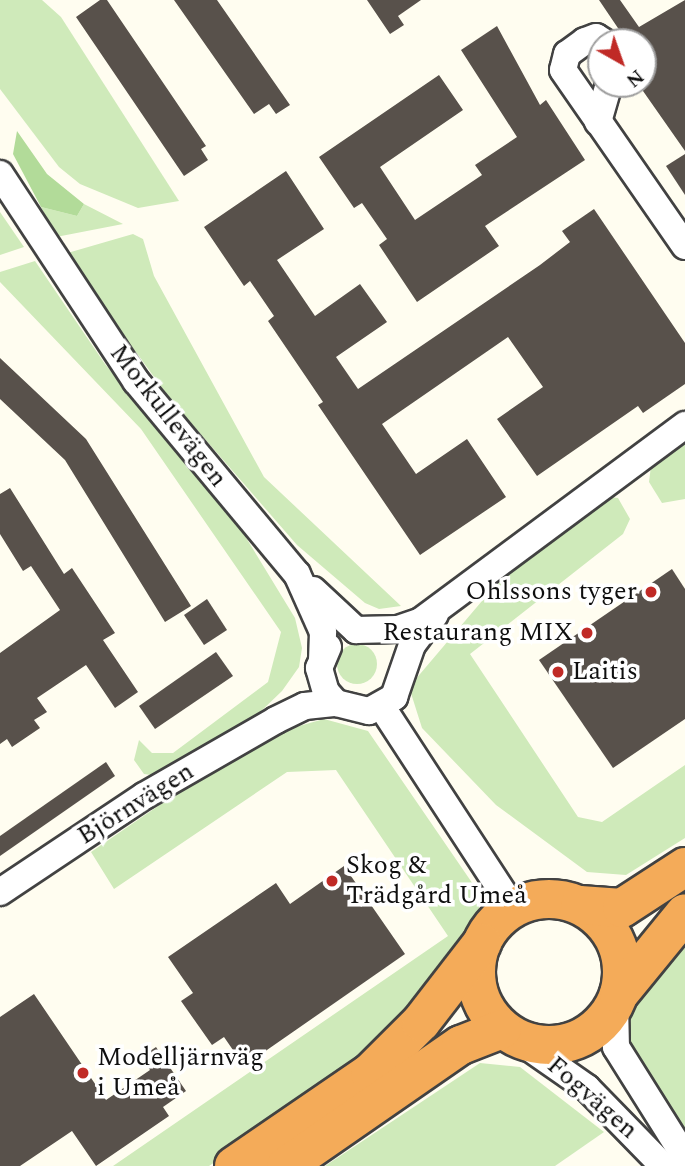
<!DOCTYPE html>
<meta charset="utf-8">
<style>
body{margin:0}
#map{position:relative;width:685px;height:1166px;overflow:hidden;background:#fffdf0;font-family:Spectral,serif}
div>[style]{position:absolute}
.green>*{inset:0;background:#cfeaba}
.round{border-radius:50%}
.forest>*{inset:0;background:#b2db99}
.building>*{inset:0;background:#58514b}
.roads{filter:drop-shadow(2px 0 #424242) drop-shadow(-2px 0 #424242) drop-shadow(0 2px #424242) drop-shadow(0 -2px #424242)}
.minor>*{height:26px;margin:-13px;padding:0 13px;transform-origin:13px;border-radius:13px;background:#fff}
.highway>*{height:38px;margin:-19px;padding:0 19px;transform-origin:19px;border-radius:19px;background:#f4ab59}
.highway>.ring{margin:-19px;padding:0;box-sizing:content-box;background:none;border:38px solid #f4ab59;border-radius:50%}
.dots>*{width:19px;height:19px;translate:-50% -50%;box-sizing:border-box;border:4px solid #fff;border-radius:50%}
span{translate:-50% -50%;white-space:nowrap;text-align:center;line-height:1.15;-webkit-text-stroke:7px #fff;paint-order:stroke}
.street-label{font-size:26px;color:#0f0f0f}
.poi-label{font-size:26px;color:#0f0f0f}
.right{translate:-100% -50%;text-align:right}
.left{translate:0 -50%;text-align:left}
.north{position:absolute;left:587px;top:28px;width:70px;height:70px;box-sizing:border-box;background:#fff;border:2px solid #9f9f9f;border-radius:50%;rotate:140deg;font-size:19px;font-weight:700;line-height:28px;text-align:center;color:#0f0f0f}
.north::after{content:'';display:block;margin:auto;width:24px;height:32px;background:#c02a26;clip-path:polygon(50% 0,100% 100%,50% 72%,0 100%)}
</style>
<div id="map">
<div class="green">
<div style="clip-path:polygon(0 0,42px 0,61px 17px,179px 201px,138px 208px,80px 184px,59px 167px,0 89px)"></div>
<div style="clip-path:polygon(84px 204px,123px 224px,56px 237px,41px 207px,77px 216px)"></div>
<div style="clip-path:polygon(0 212px,24px 247px,0 255px)"></div>
<div style="clip-path:polygon(133px 234px,143px 239px,154px 276px,264px 477px,401px 606px,379px 609px,365px 603px,297px 545px,171px 400px,64px 254px)"></div>
<div style="clip-path:polygon(35px 261px,105px 364px,242px 531px,295px 618px,302px 648px,299px 667px,282px 691px,256px 716px,158px 776px,144px 774px,134px 760px,139px 740px,152px 753px,173px 753px,268px 682px,281px 632px,141px 429px,0 282px,0 272px)"></div>
<div style="clip-path:polygon(685px 442px,685px 499px,662px 503px,649px 482px,651px 466px)"></div>
<div style="clip-path:polygon(603px 496px,618px 498px,630px 519px,623px 534px,470px 654px,578px 817px,602px 822px,685px 765px,685px 838px,626px 875px,587px 872px,496px 805px,422px 728px,409px 687px,493px 588px)"></div>
<div class="round" style="left:337px;top:644px;width:40px;height:40px"></div>
<div style="clip-path:polygon(324px 719px,368px 731px,477px 890px,480px 915px,444px 975px,395px 1032px,319px 1093px,209px 1166px,113px 1166px,448px 936px,336px 770px,287px 772px,114px 889px,91px 852px,180px 791px,285px 730px)"></div>
<div style="clip-path:polygon(685px 935px,685px 1139px,623px 1039px,634px 1002px)"></div>
<div style="clip-path:polygon(480px 1063px,520px 1067px,604px 1132px,555px 1166px,325px 1166px)"></div>
</div>
<div class="forest">
<div style="clip-path:polygon(17px 131px,47px 174px,84px 204px,77px 216px,41px 207px,13px 154px)"></div>
</div>
<div class="building">
<div style="clip-path:polygon(100px 0,107px 0,206px 146px,201px 149px,208px 160px,184px 176px,76px 17px)"></div>
<div style="clip-path:polygon(174px 0,217px 0,290px 105px,276px 114px,269px 104px,254px 114px)"></div>
<div style="clip-path:polygon(367px 0,421px 0,398px 16px,404px 25px,390px 34px)"></div>
<div style="clip-path:polygon(599px 0,620px 0,639px 27px,685px 0,685px 151px,643px 91px,643px 42px,620px 42px,624px 37px)"></div>
<div style="clip-path:polygon(497px 26px,540px 105px,546px 100px,585px 160px,485px 226px,499px 246px,417px 302px,379px 245px,387px 239px,362px 203px,354px 208px,319px 157px,439px 75px,463px 110px,380px 167px,415px 220px,482px 175px,475px 165px,517px 137px,461px 50px)"></div>
<div style="clip-path:polygon(685px 154px,685px 195px,666px 166px)"></div>
<div style="clip-path:polygon(286px 171px,324px 229px,277px 260px,315px 316px,360px 284px,387px 322px,336px 357px,358px 389px,540px 265px,570px 242px,562px 231px,594px 209px,685px 343px,685px 384px,643px 413px,638px 406px,537px 476px,497px 419px,543px 387px,508px 337px,382px 424px,416px 474px,467px 439px,506px 497px,420px 555px,318px 405px,323px 402px,268px 321px,274px 316px,250px 281px,244px 286px,204px 227px)"></div>
<div style="clip-path:polygon(0 358px,86px 439px,191px 606px,165px 622px,65px 460px,0 399px)"></div>
<div style="clip-path:polygon(10px 488px,64px 574px,72px 568px,115px 633px,103px 640px,138px 692px,115px 708px,86px 665px,37px 698px,47px 712px,34px 720px,40px 728px,12px 747px,7px 739px,0 744px,0 653px,60px 610px,31px 566px,23px 571px,0 534px,0 494px)"></div>
<div style="clip-path:polygon(672px 569px,685px 589px,685px 719px,613px 768px,539px 660px)"></div>
<div style="clip-path:polygon(207px 599px,227px 630px,204px 645px,184px 615px)"></div>
<div style="clip-path:polygon(216px 652px,233px 676px,155px 729px,139px 706px)"></div>
<div style="clip-path:polygon(106px 762px,115px 776px,0 856px,0 836px)"></div>
<div style="clip-path:polygon(344px 866px,405px 954px,244px 1066px,224px 1037px,212px 1045px,181px 1001px,193px 993px,168px 957px,276px 883px,290px 904px)"></div>
<div style="clip-path:polygon(34px 994px,106px 1100px,150px 1070px,141px 1057px,156px 1047px,186px 1091px,163px 1107px,169px 1116px,96px 1166px,72px 1131px,20px 1166px,0 1166px,0 1017px)"></div>
</div>
<div class="roads">
<div class="minor">
<div style="left:604px;top:42px;width:9px;rotate:-148deg"></div>
<div style="left:596px;top:37px;width:12px;rotate:160deg"></div>
<div style="left:585px;top:41px;width:22px;rotate:144deg"></div>
<div style="left:567px;top:54px;width:16px;rotate:104deg"></div>
<div style="left:563px;top:70px;width:214px;rotate:55.3deg"></div>
<div style="left:598px;top:122px;width:40px;rotate:-74deg"></div>
<div style="left:0;top:174px;width:248px;rotate:56.7deg"></div>
<div style="left:136px;top:381px;width:251px;rotate:50.2deg"></div>
<div style="left:297px;top:574px;width:64px;rotate:65.9deg"></div>
<div style="left:323px;top:632px;width:28px;rotate:92deg"></div>
<div style="left:313px;top:590px;width:59px;rotate:42.9deg"></div>
<div style="left:356px;top:630px;width:42px;rotate:-1.4deg"></div>
<div style="left:398px;top:629px;width:24px;rotate:-19deg"></div>
<div style="left:421px;top:621px;width:329px;rotate:-36.6deg"></div>
<div style="left:328px;top:647px;width:23px;rotate:113deg"></div>
<div style="left:319px;top:668px;width:25px;rotate:74deg"></div>
<div style="left:326px;top:692px;width:15px;rotate:48deg"></div>
<div style="left:336px;top:703px;width:34px;rotate:14deg"></div>
<div style="left:369px;top:711px;width:29px;rotate:-29deg"></div>
<div style="left:394px;top:697px;width:55px;rotate:-70.9deg"></div>
<div style="left:412px;top:645px;width:38px;rotate:-53deg"></div>
<div style="left:382px;top:707px;width:240px;rotate:56.9deg"></div>
<div style="left:0;top:892px;width:173px;rotate:-33.7deg"></div>
<div style="left:144px;top:796px;width:152px;rotate:-29.9deg"></div>
<div style="left:276px;top:720px;width:32px;rotate:-26deg"></div>
<div style="left:305px;top:706px;width:31px;rotate:-6deg"></div>
<div style="left:615px;top:1004px;width:43px;rotate:88.7deg"></div>
<div style="left:616px;top:1047px;width:130px;rotate:57.9deg"></div>
<div style="left:514px;top:1037px;width:89px;rotate:34.9deg"></div>
<div style="left:587px;top:1088px;width:109px;rotate:45.7deg"></div>
</div>
<div class="highway">
<div class="ring" style="left:476px;top:899px;width:108px;height:108px"></div>
<div style="left:580px;top:905px;width:42px;rotate:4.1deg"></div>
<div style="left:622px;top:908px;width:75px;rotate:-33.1deg"></div>
<div style="left:619px;top:994px;width:104px;rotate:-50.8deg"></div>
<div style="left:234px;top:1166px;width:165px;rotate:-34.4deg"></div>
<div style="left:370px;top:1073px;width:72px;rotate:-45deg"></div>
<div style="left:421px;top:1022px;width:100px;rotate:-52.3deg"></div>
<div style="left:286px;top:1166px;width:213px;rotate:-34.7deg"></div>
<div style="left:461px;top:1045px;width:44px;rotate:-21.3deg"></div>
</div>
</div>
<div class="dots">
<div style="left:651px;top:592px;background:#c02a26"></div>
<div style="left:587px;top:633px;background:#c02a26"></div>
<div style="left:558px;top:672px;background:#c02a26"></div>
<div style="left:332px;top:881px;background:#c02a26"></div>
<div style="left:83px;top:1073px;background:#c02a26"></div>
</div>
<div class="street-label">
<span style="left:168px;top:416px;rotate:52deg">Morkullevägen</span>
<span style="left:136px;top:804px;rotate:-32deg">Björnvägen</span>
<span style="left:592px;top:1098px;rotate:41deg">Fogvägen</span>
</div>
<div class="poi-label">
<span class="right" style="left:637px;top:592px">Ohlssons tyger</span>
<span class="right" style="left:573px;top:633px">Restaurang MIX</span>
<span class="left" style="left:572px;top:672px">Laitis</span>
<span class="left" style="left:346px;top:881px">Skog &amp;<br>Trädgård Umeå</span>
<span class="left" style="left:97px;top:1073px">Modelljärnväg<br>i Umeå</span>
</div>
<div class="north">N</div>
</div>
